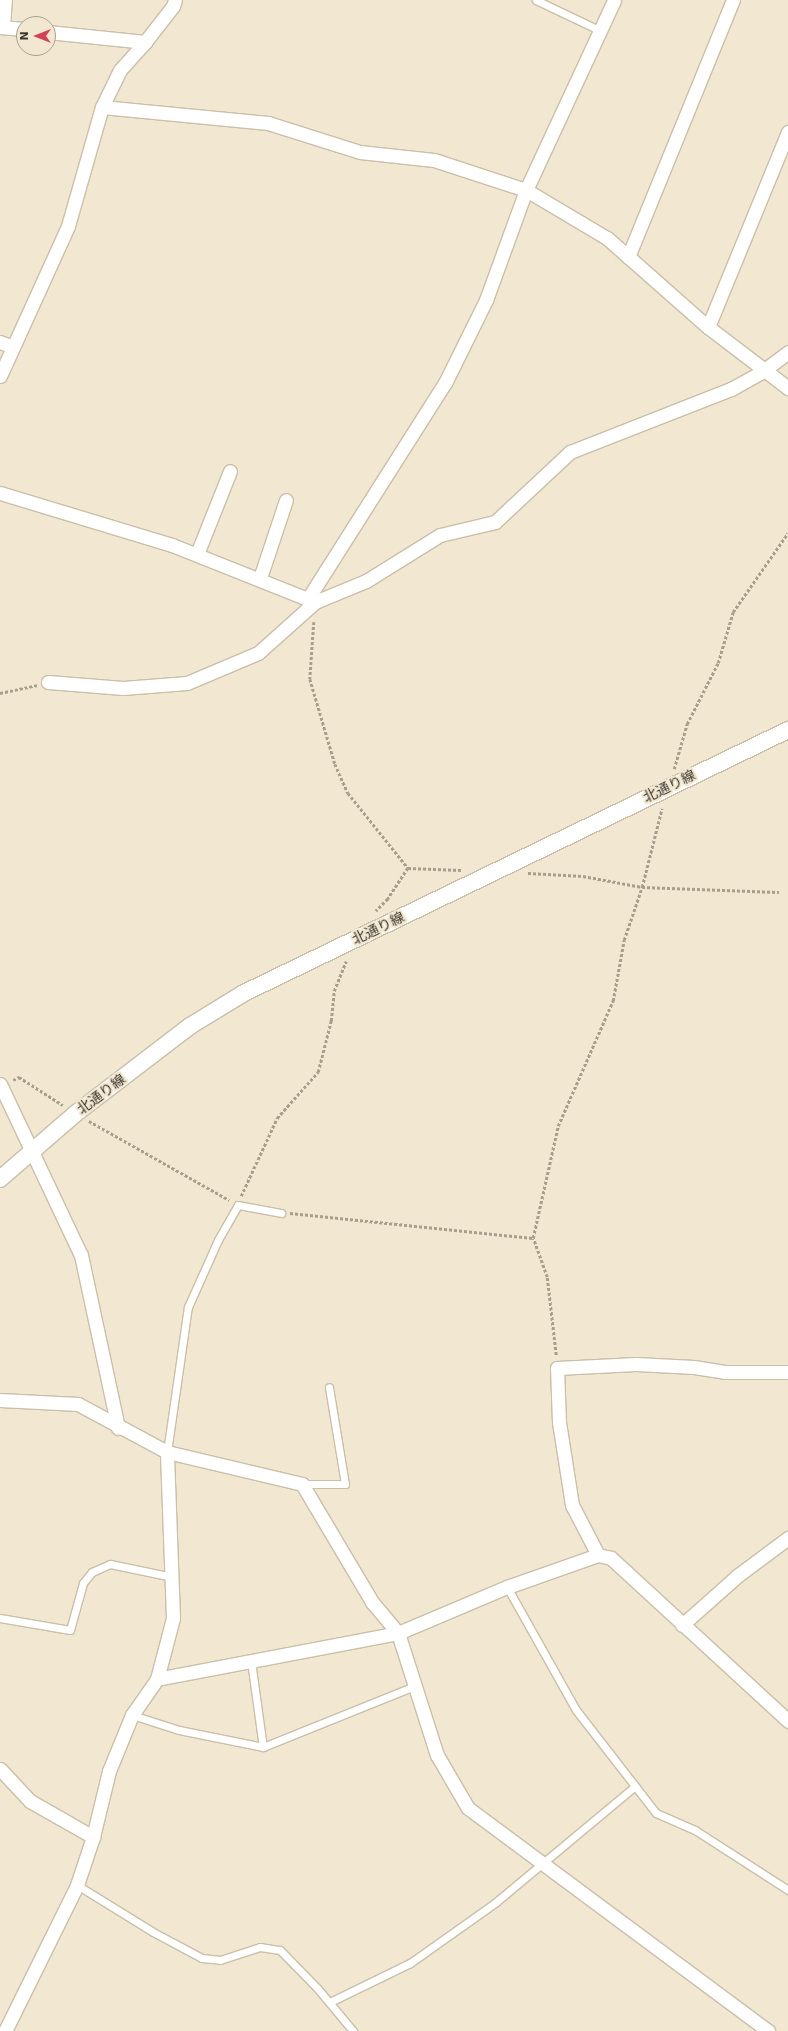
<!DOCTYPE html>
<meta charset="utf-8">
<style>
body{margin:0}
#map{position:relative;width:788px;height:2031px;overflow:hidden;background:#f2e7d1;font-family:"DejaVu Sans","Noto Sans JP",sans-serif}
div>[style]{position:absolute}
.path>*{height:2.5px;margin-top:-1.25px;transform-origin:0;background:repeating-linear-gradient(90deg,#a79f8e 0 3px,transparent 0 5px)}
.roads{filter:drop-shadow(1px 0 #cabfa9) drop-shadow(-1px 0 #cabfa9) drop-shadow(0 1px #cabfa9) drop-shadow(0 -1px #cabfa9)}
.service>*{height:7px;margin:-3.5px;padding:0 3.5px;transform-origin:3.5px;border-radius:3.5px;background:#fff}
.minor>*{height:13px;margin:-6.5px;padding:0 6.5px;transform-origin:6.5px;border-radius:6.5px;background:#fff}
.tertiary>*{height:16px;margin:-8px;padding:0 8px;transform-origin:8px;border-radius:8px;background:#fff}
span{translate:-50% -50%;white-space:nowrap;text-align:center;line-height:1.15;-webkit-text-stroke:4px #f2e7d1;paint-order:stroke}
.street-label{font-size:14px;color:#3a362d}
.north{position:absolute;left:16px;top:16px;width:40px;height:40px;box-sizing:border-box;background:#f2e7d1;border:1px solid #a8a08f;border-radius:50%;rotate:270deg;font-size:11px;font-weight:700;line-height:16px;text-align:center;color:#3a362d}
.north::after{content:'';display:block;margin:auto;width:14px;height:18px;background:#d2415a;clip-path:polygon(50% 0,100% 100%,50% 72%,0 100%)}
</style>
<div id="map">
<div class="path">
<div style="left:314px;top:622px;width:57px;rotate:94deg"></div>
<div style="left:310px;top:679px;width:89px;rotate:73.6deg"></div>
<div style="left:335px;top:764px;width:32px;rotate:66deg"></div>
<div style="left:348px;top:793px;width:96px;rotate:51.3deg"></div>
<div style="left:408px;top:868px;width:37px;rotate:123deg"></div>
<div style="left:388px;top:899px;width:17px;rotate:135deg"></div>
<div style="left:0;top:693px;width:38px;rotate:-12deg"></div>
<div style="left:674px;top:769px;width:47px;rotate:-73.9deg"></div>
<div style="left:687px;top:724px;width:68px;rotate:-63.1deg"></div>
<div style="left:718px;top:663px;width:53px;rotate:-73.6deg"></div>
<div style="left:733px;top:612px;width:96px;rotate:-55.2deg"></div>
<div style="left:408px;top:868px;width:53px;rotate:2.2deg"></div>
<div style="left:528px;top:873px;width:55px;rotate:3.1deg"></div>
<div style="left:583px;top:876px;width:60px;rotate:10.6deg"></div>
<div style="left:642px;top:887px;width:137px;rotate:2.1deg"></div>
<div style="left:13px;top:1080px;width:7px;rotate:-27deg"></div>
<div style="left:19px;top:1077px;width:52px;rotate:32.5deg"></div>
<div style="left:89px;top:1121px;width:161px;rotate:29.4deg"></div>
<div style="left:241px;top:1196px;width:86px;rotate:-65.2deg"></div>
<div style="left:277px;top:1118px;width:62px;rotate:-48.3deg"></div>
<div style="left:318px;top:1072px;width:53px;rotate:-75.7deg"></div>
<div style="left:331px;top:1021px;width:30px;rotate:-84deg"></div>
<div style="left:334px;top:991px;width:32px;rotate:-68deg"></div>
<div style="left:290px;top:1213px;width:244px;rotate:5.9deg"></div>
<div style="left:556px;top:1355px;width:79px;rotate:-96.6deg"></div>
<div style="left:547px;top:1277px;width:41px;rotate:-109.7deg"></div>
<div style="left:533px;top:1238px;width:115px;rotate:-77.4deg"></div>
<div style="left:558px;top:1126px;width:137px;rotate:-66.3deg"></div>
<div style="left:613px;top:1001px;width:62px;rotate:-79.8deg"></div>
<div style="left:624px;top:940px;width:56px;rotate:-71.2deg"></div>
<div style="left:642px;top:887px;width:81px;rotate:-75.8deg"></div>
</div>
<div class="roads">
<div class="service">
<div style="left:536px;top:0;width:70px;rotate:25.5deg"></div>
<div style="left:167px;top:1452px;width:147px;rotate:-81.8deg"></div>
<div style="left:188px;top:1307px;width:73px;rotate:-65.9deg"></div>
<div style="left:218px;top:1240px;width:40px;rotate:-60.3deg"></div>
<div style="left:238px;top:1205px;width:44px;rotate:10.5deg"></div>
<div style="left:302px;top:1484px;width:43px"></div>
<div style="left:345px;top:1484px;width:98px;rotate:-99.4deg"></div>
<div style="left:507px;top:1587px;width:141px;rotate:60.7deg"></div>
<div style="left:576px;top:1710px;width:130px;rotate:52.2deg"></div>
<div style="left:656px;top:1813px;width:43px;rotate:23.6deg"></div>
<div style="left:695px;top:1830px;width:111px;rotate:32.8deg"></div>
<div style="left:0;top:1618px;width:71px;rotate:9.7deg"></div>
<div style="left:70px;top:1630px;width:49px;rotate:-74.5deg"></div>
<div style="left:83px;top:1583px;width:14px;rotate:-51deg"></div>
<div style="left:92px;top:1572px;width:20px;rotate:-24deg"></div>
<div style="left:110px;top:1564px;width:64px;rotate:11.7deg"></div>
<div style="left:251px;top:1661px;width:87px;rotate:82.1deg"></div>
<div style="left:263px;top:1747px;width:164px;rotate:-21.9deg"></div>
<div style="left:132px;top:1715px;width:49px;rotate:17.7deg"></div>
<div style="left:179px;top:1730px;width:86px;rotate:11.4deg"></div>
<div style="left:77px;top:1885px;width:89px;rotate:31.7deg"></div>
<div style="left:153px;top:1932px;width:55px;rotate:28deg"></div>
<div style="left:202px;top:1958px;width:18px;rotate:6deg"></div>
<div style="left:220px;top:1960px;width:42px;rotate:-18deg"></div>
<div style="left:260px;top:1947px;width:20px;rotate:9deg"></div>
<div style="left:280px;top:1950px;width:54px;rotate:45.7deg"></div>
<div style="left:318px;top:1989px;width:55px;rotate:50.2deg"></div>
<div style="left:330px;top:2002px;width:89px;rotate:-26deg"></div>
<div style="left:410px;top:1963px;width:105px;rotate:-35.3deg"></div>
<div style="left:496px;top:1902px;width:181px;rotate:-39.8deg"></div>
</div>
<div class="minor">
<div style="left:0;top:27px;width:24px;rotate:5deg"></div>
<div style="left:3px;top:27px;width:27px;rotate:-86deg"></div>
<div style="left:48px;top:32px;width:98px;rotate:5.9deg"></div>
<div style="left:102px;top:107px;width:167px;rotate:5.5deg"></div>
<div style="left:268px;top:123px;width:96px;rotate:17.5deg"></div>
<div style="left:360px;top:152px;width:74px;rotate:6.2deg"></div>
<div style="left:434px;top:160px;width:97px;rotate:18.1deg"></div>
<div style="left:526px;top:190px;width:94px;rotate:30.7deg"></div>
<div style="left:607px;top:238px;width:135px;rotate:41.4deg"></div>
<div style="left:708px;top:327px;width:101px;rotate:37.3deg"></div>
<div style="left:628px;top:257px;width:278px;rotate:-67.8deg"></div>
<div style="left:708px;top:327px;width:211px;rotate:-67.7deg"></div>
<div style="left:0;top:342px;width:14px;rotate:21deg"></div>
<div style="left:0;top:376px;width:165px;rotate:-65.6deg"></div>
<div style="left:68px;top:226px;width:124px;rotate:-74.1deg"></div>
<div style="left:102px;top:107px;width:41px;rotate:-64.1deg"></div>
<div style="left:120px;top:70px;width:38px;rotate:-48deg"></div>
<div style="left:145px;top:42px;width:46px;rotate:-52.1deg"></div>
<div style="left:173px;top:6px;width:6px;rotate:-72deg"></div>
<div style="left:0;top:493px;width:180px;rotate:16.8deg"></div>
<div style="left:172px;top:545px;width:154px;rotate:21.7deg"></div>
<div style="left:197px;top:554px;width:89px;rotate:-68.3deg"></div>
<div style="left:260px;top:578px;width:82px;rotate:-71.6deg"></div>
<div style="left:309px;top:597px;width:254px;rotate:-57.6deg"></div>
<div style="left:445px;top:383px;width:93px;rotate:-63.7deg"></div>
<div style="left:486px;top:300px;width:117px;rotate:-70deg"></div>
<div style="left:526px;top:190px;width:209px;rotate:-65.1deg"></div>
<div style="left:48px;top:682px;width:75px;rotate:4.6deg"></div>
<div style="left:123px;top:688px;width:64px;rotate:-4.5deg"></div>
<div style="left:187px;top:683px;width:77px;rotate:-22.9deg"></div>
<div style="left:258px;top:653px;width:76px;rotate:-41.8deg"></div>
<div style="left:315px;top:602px;width:55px;rotate:-22.4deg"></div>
<div style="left:366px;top:581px;width:87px;rotate:-31.9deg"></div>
<div style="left:440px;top:535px;width:57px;rotate:-13.3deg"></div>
<div style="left:495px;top:522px;width:103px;rotate:-43deg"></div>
<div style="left:570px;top:452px;width:173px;rotate:-21.4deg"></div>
<div style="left:731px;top:389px;width:37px;rotate:-29deg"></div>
<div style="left:763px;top:371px;width:31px;rotate:-37deg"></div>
<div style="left:0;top:1084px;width:189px;rotate:64.7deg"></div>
<div style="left:81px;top:1255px;width:177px;rotate:77.9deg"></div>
<div style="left:0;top:1400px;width:78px;rotate:2.9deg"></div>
<div style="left:78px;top:1404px;width:101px;rotate:28.3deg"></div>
<div style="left:167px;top:1452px;width:139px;rotate:13.3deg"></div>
<div style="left:302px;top:1484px;width:137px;rotate:59.3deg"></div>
<div style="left:372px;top:1602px;width:40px;rotate:50deg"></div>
<div style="left:398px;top:1633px;width:128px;rotate:72.3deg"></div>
<div style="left:437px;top:1755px;width:61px;rotate:59.7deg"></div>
<div style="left:468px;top:1808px;width:374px;rotate:36.6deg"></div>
<div style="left:598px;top:1555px;width:56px;rotate:-117.5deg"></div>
<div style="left:572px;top:1505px;width:84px;rotate:-98.9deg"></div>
<div style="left:559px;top:1422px;width:54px;rotate:-92.1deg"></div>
<div style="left:557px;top:1368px;width:79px;rotate:-2.9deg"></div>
<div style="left:636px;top:1364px;width:58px;rotate:3deg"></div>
<div style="left:694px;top:1367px;width:31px;rotate:9deg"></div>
<div style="left:725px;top:1372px;width:63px"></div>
<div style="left:682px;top:1625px;width:74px;rotate:-41.7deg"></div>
<div style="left:737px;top:1576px;width:64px;rotate:-36.7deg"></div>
<div style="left:157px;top:1679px;width:245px;rotate:-10.8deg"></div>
<div style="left:398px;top:1633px;width:118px;rotate:-22.9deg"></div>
<div style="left:507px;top:1587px;width:96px;rotate:-19.4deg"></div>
<div style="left:598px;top:1555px;width:13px;rotate:13deg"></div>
<div style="left:611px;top:1558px;width:241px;rotate:42.6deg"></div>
<div style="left:0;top:1769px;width:44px;rotate:46.8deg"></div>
<div style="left:30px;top:1801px;width:73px;rotate:29.7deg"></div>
<div style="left:5px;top:2031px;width:163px;rotate:-63.7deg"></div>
<div style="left:77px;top:1885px;width:51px;rotate:-71.6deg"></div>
<div style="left:93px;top:1837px;width:68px;rotate:-76.4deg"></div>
<div style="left:109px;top:1771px;width:61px;rotate:-67.7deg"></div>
<div style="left:132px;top:1715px;width:44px;rotate:-55.2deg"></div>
<div style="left:157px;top:1679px;width:63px;rotate:-75.3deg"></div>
<div style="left:173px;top:1618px;width:166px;rotate:-92.1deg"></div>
</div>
<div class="tertiary">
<div style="left:0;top:1179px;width:99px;rotate:-40.9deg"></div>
<div style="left:75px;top:1114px;width:145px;rotate:-37.4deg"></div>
<div style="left:190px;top:1026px;width:63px;rotate:-31.4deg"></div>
<div style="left:244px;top:993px;width:604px;rotate:-25.8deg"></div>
</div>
</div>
<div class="street-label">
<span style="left:669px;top:786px;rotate:-26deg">北通り線</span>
<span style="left:378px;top:928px;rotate:-26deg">北通り線</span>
<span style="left:101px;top:1094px;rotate:-37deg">北通り線</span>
</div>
<div class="north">N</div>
</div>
